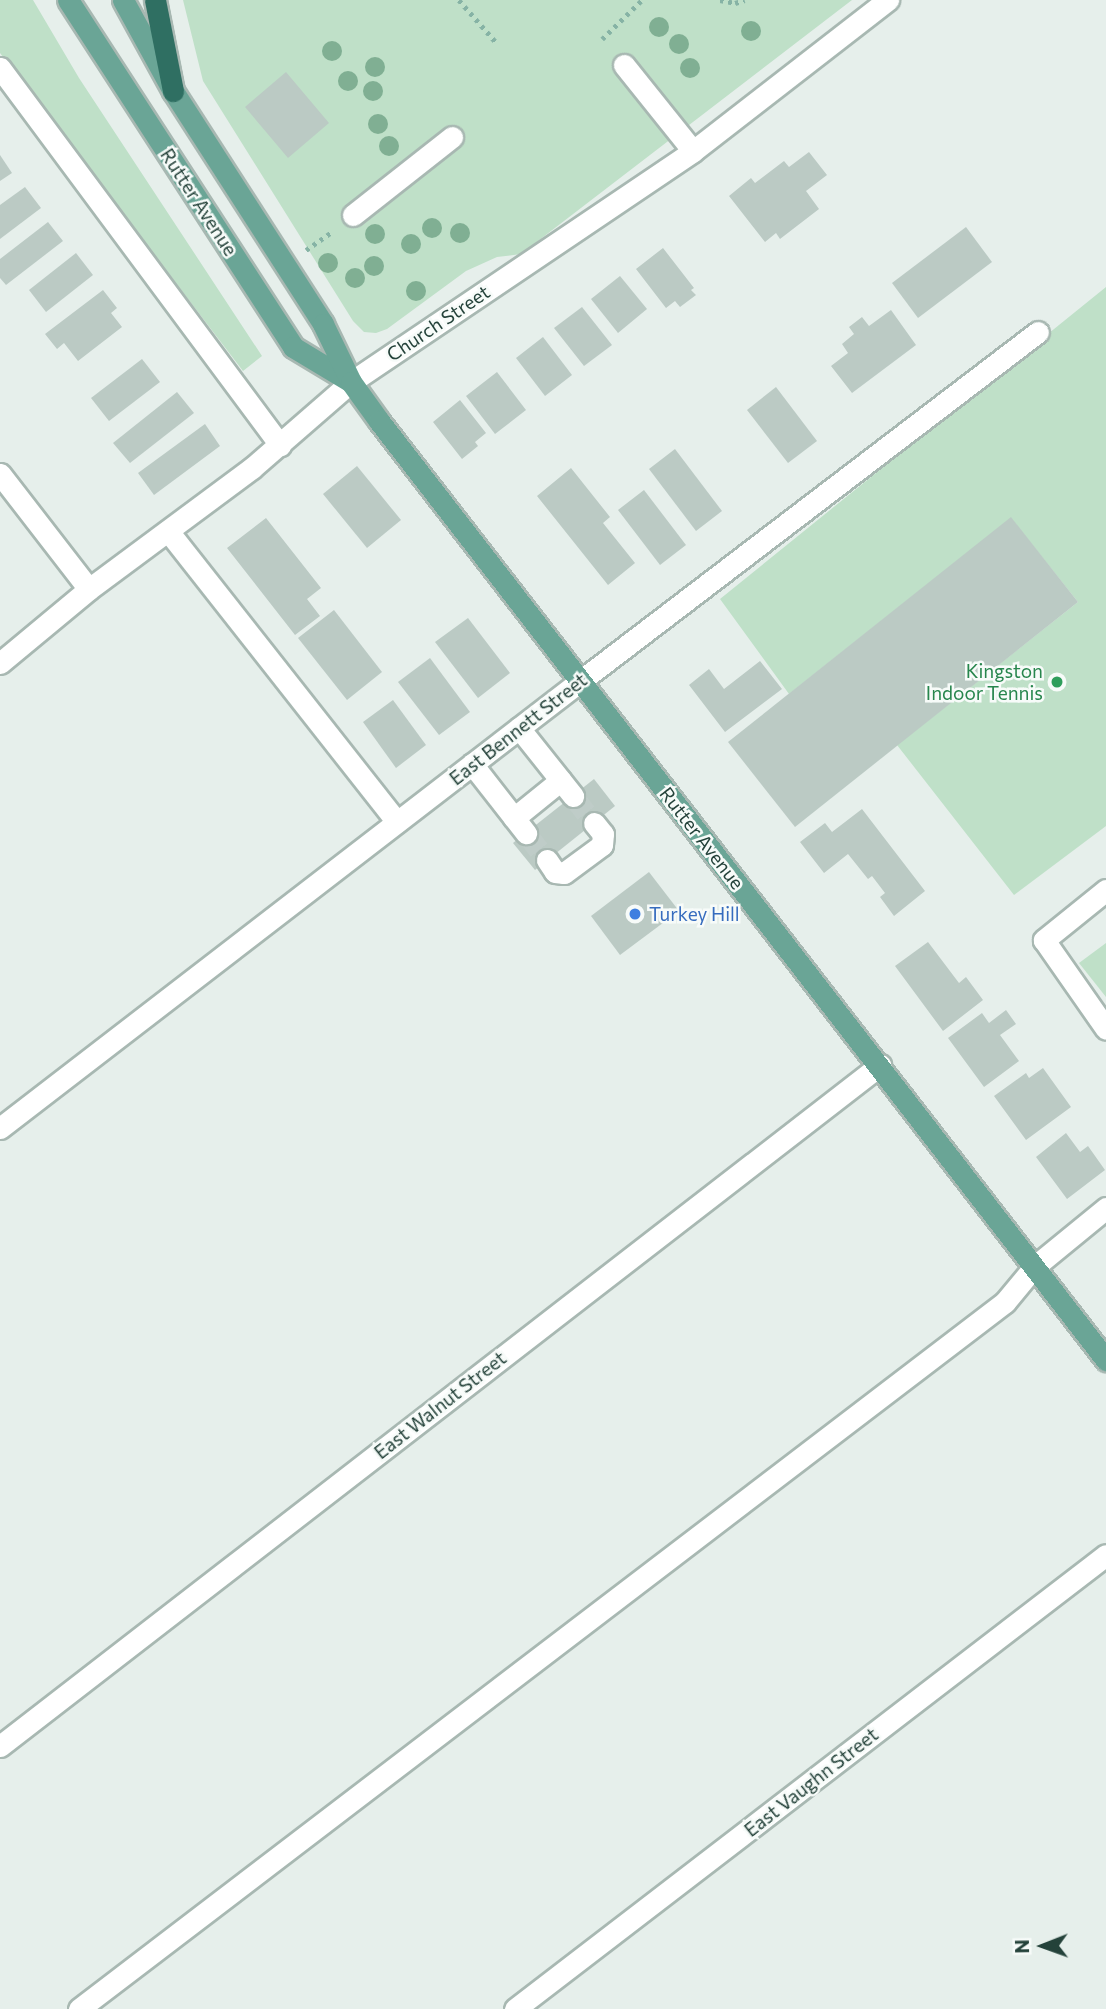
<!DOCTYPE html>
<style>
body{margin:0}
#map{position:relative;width:1106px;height:2009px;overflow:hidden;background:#e6efeb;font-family:Commissioner,sans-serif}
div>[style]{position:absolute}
.green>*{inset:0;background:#bfe0c8}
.building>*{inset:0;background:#bbcac4}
.minor-tunnel>*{height:21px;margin-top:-10.5px;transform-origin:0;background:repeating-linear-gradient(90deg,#bfccc8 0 21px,transparent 0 31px)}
.path>*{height:4.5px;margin-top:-2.25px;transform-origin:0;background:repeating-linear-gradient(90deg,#86b3a5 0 3.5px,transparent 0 8.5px)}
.roads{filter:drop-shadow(2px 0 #a8b8b2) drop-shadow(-2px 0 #a8b8b2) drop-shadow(0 2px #a8b8b2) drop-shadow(0 -2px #a8b8b2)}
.minor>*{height:21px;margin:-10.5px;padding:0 10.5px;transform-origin:10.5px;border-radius:10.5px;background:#fff}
.major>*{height:21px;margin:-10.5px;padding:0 10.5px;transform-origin:10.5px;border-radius:10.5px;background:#6aa596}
.highway>*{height:21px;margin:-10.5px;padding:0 10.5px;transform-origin:10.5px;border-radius:10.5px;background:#2f6f62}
.trees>*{width:20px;height:20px;margin:-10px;border-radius:50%;background:#80af93}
.dots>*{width:19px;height:19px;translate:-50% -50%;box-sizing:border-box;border:4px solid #f7fbf9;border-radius:50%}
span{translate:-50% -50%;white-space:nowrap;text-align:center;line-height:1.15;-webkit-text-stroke:5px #f7fbf9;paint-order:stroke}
.street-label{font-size:19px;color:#24423a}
.leisure-label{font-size:19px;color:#27864d}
.right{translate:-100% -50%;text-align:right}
.shop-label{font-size:19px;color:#366cbe}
.left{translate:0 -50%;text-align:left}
.north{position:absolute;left:1008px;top:1911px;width:70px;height:70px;-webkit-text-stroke:5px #f7fbf9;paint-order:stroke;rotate:269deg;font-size:19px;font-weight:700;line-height:28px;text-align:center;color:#24423a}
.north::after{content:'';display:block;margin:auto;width:24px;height:32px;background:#24423a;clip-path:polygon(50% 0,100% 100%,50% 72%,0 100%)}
</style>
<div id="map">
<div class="green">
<div style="clip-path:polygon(0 0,33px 0,79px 78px,262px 356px,243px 371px,0 53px)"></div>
<div style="clip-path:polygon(183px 0,852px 0,521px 254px,497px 257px,466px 271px,387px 329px,376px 333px,364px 332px,353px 321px,203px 81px)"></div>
<div style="clip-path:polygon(1106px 287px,1106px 826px,1014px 895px,897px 745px,1078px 602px,1011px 518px,789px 694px,720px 599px)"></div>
<div style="clip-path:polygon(1106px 943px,1106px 997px,1079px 963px)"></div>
</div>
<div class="building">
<div style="clip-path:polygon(286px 72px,329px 123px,288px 158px,245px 107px)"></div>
<div style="clip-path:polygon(809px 152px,827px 175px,806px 191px,819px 209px,780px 239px,776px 233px,765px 242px,729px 196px,751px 178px,755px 183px,784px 161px,789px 167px)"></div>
<div style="clip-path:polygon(0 155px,12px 173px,0 181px)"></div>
<div style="clip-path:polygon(25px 187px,41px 208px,0 239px,0 205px)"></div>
<div style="clip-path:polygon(48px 222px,63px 241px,6px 285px,0 278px,0 259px)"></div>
<div style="clip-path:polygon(966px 227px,992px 262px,918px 318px,892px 283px)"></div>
<div style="clip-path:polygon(663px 248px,694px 288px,691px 290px,696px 295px,680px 307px,675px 301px,666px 308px,636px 269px)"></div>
<div style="clip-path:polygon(76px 253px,93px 275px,46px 312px,29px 290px)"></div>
<div style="clip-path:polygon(620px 276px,647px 309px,618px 333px,591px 299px)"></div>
<div style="clip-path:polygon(103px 290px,117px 308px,111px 313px,122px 327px,78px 361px,64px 343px,57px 349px,45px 334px)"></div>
<div style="clip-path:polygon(582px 307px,612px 345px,584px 366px,554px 328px)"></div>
<div style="clip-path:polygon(891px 310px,916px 345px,852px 393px,831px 366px,848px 353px,842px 344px,854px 334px,849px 327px,862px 317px,869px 326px)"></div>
<div style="clip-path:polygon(543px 337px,572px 375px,545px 396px,516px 358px)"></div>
<div style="clip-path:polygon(142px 359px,160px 382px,109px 421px,91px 398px)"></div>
<div style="clip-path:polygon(497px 372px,526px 410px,495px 434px,466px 396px)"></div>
<div style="clip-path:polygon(776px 387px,817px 441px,788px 463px,747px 410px)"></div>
<div style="clip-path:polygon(177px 392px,194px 413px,130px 463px,113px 443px)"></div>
<div style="clip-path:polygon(460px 400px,486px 433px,475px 442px,478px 446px,462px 459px,433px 422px)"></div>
<div style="clip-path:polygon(205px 424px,220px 446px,154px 495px,138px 473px)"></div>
<div style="clip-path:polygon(675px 449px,722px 511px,696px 531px,649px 469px)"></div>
<div style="clip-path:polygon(357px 466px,401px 520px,367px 548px,323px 494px)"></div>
<div style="clip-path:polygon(571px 468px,610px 517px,603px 523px,635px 563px,608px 585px,537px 496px)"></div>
<div style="clip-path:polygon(644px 490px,686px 545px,660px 565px,618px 510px)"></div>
<div style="clip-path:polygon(1011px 517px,1078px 602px,795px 827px,728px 742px)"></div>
<div style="clip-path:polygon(266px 518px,321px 588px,307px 599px,320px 616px,295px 635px,227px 548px)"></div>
<div style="clip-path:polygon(334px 610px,382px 672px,347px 700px,298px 638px)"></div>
<div style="clip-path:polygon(468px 618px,510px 673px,478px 698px,435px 642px)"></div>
<div style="clip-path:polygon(430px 658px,470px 712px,439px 735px,398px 682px)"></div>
<div style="clip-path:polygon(760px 661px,782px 689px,725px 732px,689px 685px,709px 669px,724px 689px)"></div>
<div style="clip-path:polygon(393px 700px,426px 745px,396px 768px,363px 722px)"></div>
<div style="clip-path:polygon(594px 779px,615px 806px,535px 870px,513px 843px)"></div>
<div style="clip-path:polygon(862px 809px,925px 891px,894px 916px,880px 897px,885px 893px,872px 876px,868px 879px,848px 854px,824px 873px,800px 842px,825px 823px,832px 832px)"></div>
<div style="clip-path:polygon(649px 872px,679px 911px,620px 955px,591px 916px)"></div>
<div style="clip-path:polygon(928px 942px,959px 983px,966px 977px,983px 1000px,943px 1031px,895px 966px)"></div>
<div style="clip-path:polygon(1006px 1010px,1016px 1024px,1000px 1035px,1019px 1061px,984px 1087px,948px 1038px,982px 1013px,989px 1023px)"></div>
<div style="clip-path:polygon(1043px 1068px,1071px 1107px,1026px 1140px,994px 1096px,1026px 1073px,1029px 1078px)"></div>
<div style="clip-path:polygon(1066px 1133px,1080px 1152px,1088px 1146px,1105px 1170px,1067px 1199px,1036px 1157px)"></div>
</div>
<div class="minor-tunnel">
<div style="left:573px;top:796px;width:34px;rotate:52deg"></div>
<div style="left:526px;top:833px;width:34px;rotate:52deg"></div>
</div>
<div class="path">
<div style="left:459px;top:0;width:55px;rotate:48.7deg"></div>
<div style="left:720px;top:0;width:15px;rotate:11deg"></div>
<div style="left:735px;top:3px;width:10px;rotate:-17deg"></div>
<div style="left:602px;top:39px;width:56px;rotate:-44.3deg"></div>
<div style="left:306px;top:250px;width:33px;rotate:-35deg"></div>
</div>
<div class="roads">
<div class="minor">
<div style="left:624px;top:65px;width:110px;rotate:51.3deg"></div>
<div style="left:0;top:68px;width:470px;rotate:53.4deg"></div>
<div style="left:353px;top:215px;width:126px;rotate:-38.2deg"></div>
<div style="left:0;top:474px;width:145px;rotate:52.3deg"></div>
<div style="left:168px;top:531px;width:370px;rotate:51.8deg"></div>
<div style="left:0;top:663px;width:116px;rotate:-39.7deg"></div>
<div style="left:89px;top:589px;width:203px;rotate:-36.6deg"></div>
<div style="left:252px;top:468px;width:131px;rotate:-41deg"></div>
<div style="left:351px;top:382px;width:413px;rotate:-34deg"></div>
<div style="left:693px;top:151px;width:247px;rotate:-37.8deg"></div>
<div style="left:519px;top:728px;width:87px;rotate:51.5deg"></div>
<div style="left:472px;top:764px;width:88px;rotate:52deg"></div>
<div style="left:514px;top:818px;width:60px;rotate:-39deg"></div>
<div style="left:547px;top:860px;width:14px;rotate:56deg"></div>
<div style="left:555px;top:872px;width:9px;rotate:6deg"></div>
<div style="left:564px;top:873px;width:47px;rotate:-36.4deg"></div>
<div style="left:602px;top:845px;width:11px;rotate:-85deg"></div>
<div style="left:603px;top:834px;width:14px;rotate:-129deg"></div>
<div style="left:1106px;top:890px;width:80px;rotate:141.1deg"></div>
<div style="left:1044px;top:940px;width:108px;rotate:55.1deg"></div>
<div style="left:0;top:1128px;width:731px;rotate:-37.61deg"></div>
<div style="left:579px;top:682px;width:577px;rotate:-37.33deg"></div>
<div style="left:0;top:1746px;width:1113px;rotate:-37.73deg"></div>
<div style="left:79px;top:2009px;width:1165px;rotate:-37.36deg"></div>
<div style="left:1005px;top:1302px;width:45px;rotate:-50.4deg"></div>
<div style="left:1034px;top:1267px;width:93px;rotate:-39.3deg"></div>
<div style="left:515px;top:2009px;width:745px;rotate:-37.53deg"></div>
</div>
<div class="major">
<div style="left:68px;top:0;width:414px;rotate:57deg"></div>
<div style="left:293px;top:347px;width:68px;rotate:31.1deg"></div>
<div style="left:123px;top:0;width:104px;rotate:61.2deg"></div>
<div style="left:173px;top:91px;width:277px;rotate:57.2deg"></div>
<div style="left:323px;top:324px;width:64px;rotate:64.2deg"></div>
<div style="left:351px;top:382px;width:48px;rotate:54.3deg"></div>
<div style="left:379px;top:421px;width:1188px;rotate:52.25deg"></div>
</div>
<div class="highway">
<div style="left:155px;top:0;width:93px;rotate:78.8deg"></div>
</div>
</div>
<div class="trees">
<div style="left:659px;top:27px"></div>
<div style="left:751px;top:31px"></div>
<div style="left:679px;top:44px"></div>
<div style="left:332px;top:51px"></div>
<div style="left:375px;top:67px"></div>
<div style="left:690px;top:68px"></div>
<div style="left:348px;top:81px"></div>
<div style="left:373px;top:91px"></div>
<div style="left:378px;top:124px"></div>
<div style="left:389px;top:146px"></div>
<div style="left:432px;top:228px"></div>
<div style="left:460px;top:233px"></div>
<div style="left:375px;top:234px"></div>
<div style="left:411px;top:244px"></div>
<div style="left:328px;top:263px"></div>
<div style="left:374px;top:266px"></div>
<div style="left:355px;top:278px"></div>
<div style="left:416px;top:291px"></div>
</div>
<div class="dots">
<div style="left:1057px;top:682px;background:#2e9e5b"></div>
<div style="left:635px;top:914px;background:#3f7fe0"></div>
</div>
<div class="street-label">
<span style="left:199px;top:202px;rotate:57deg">Rutter Avenue</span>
<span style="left:438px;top:323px;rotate:-34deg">Church Street</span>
<span style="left:518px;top:729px;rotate:-38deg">East Bennett Street</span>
<span style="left:702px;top:838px;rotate:52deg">Rutter Avenue</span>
<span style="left:440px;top:1405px;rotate:-38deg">East Walnut Street</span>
<span style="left:811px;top:1782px;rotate:-38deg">East Vaughn Street</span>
</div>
<div class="leisure-label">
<span class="right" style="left:1043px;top:682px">Kingston<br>Indoor Tennis</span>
</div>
<div class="shop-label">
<span class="left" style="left:649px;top:914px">Turkey Hill</span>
</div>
<div class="north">N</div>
</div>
